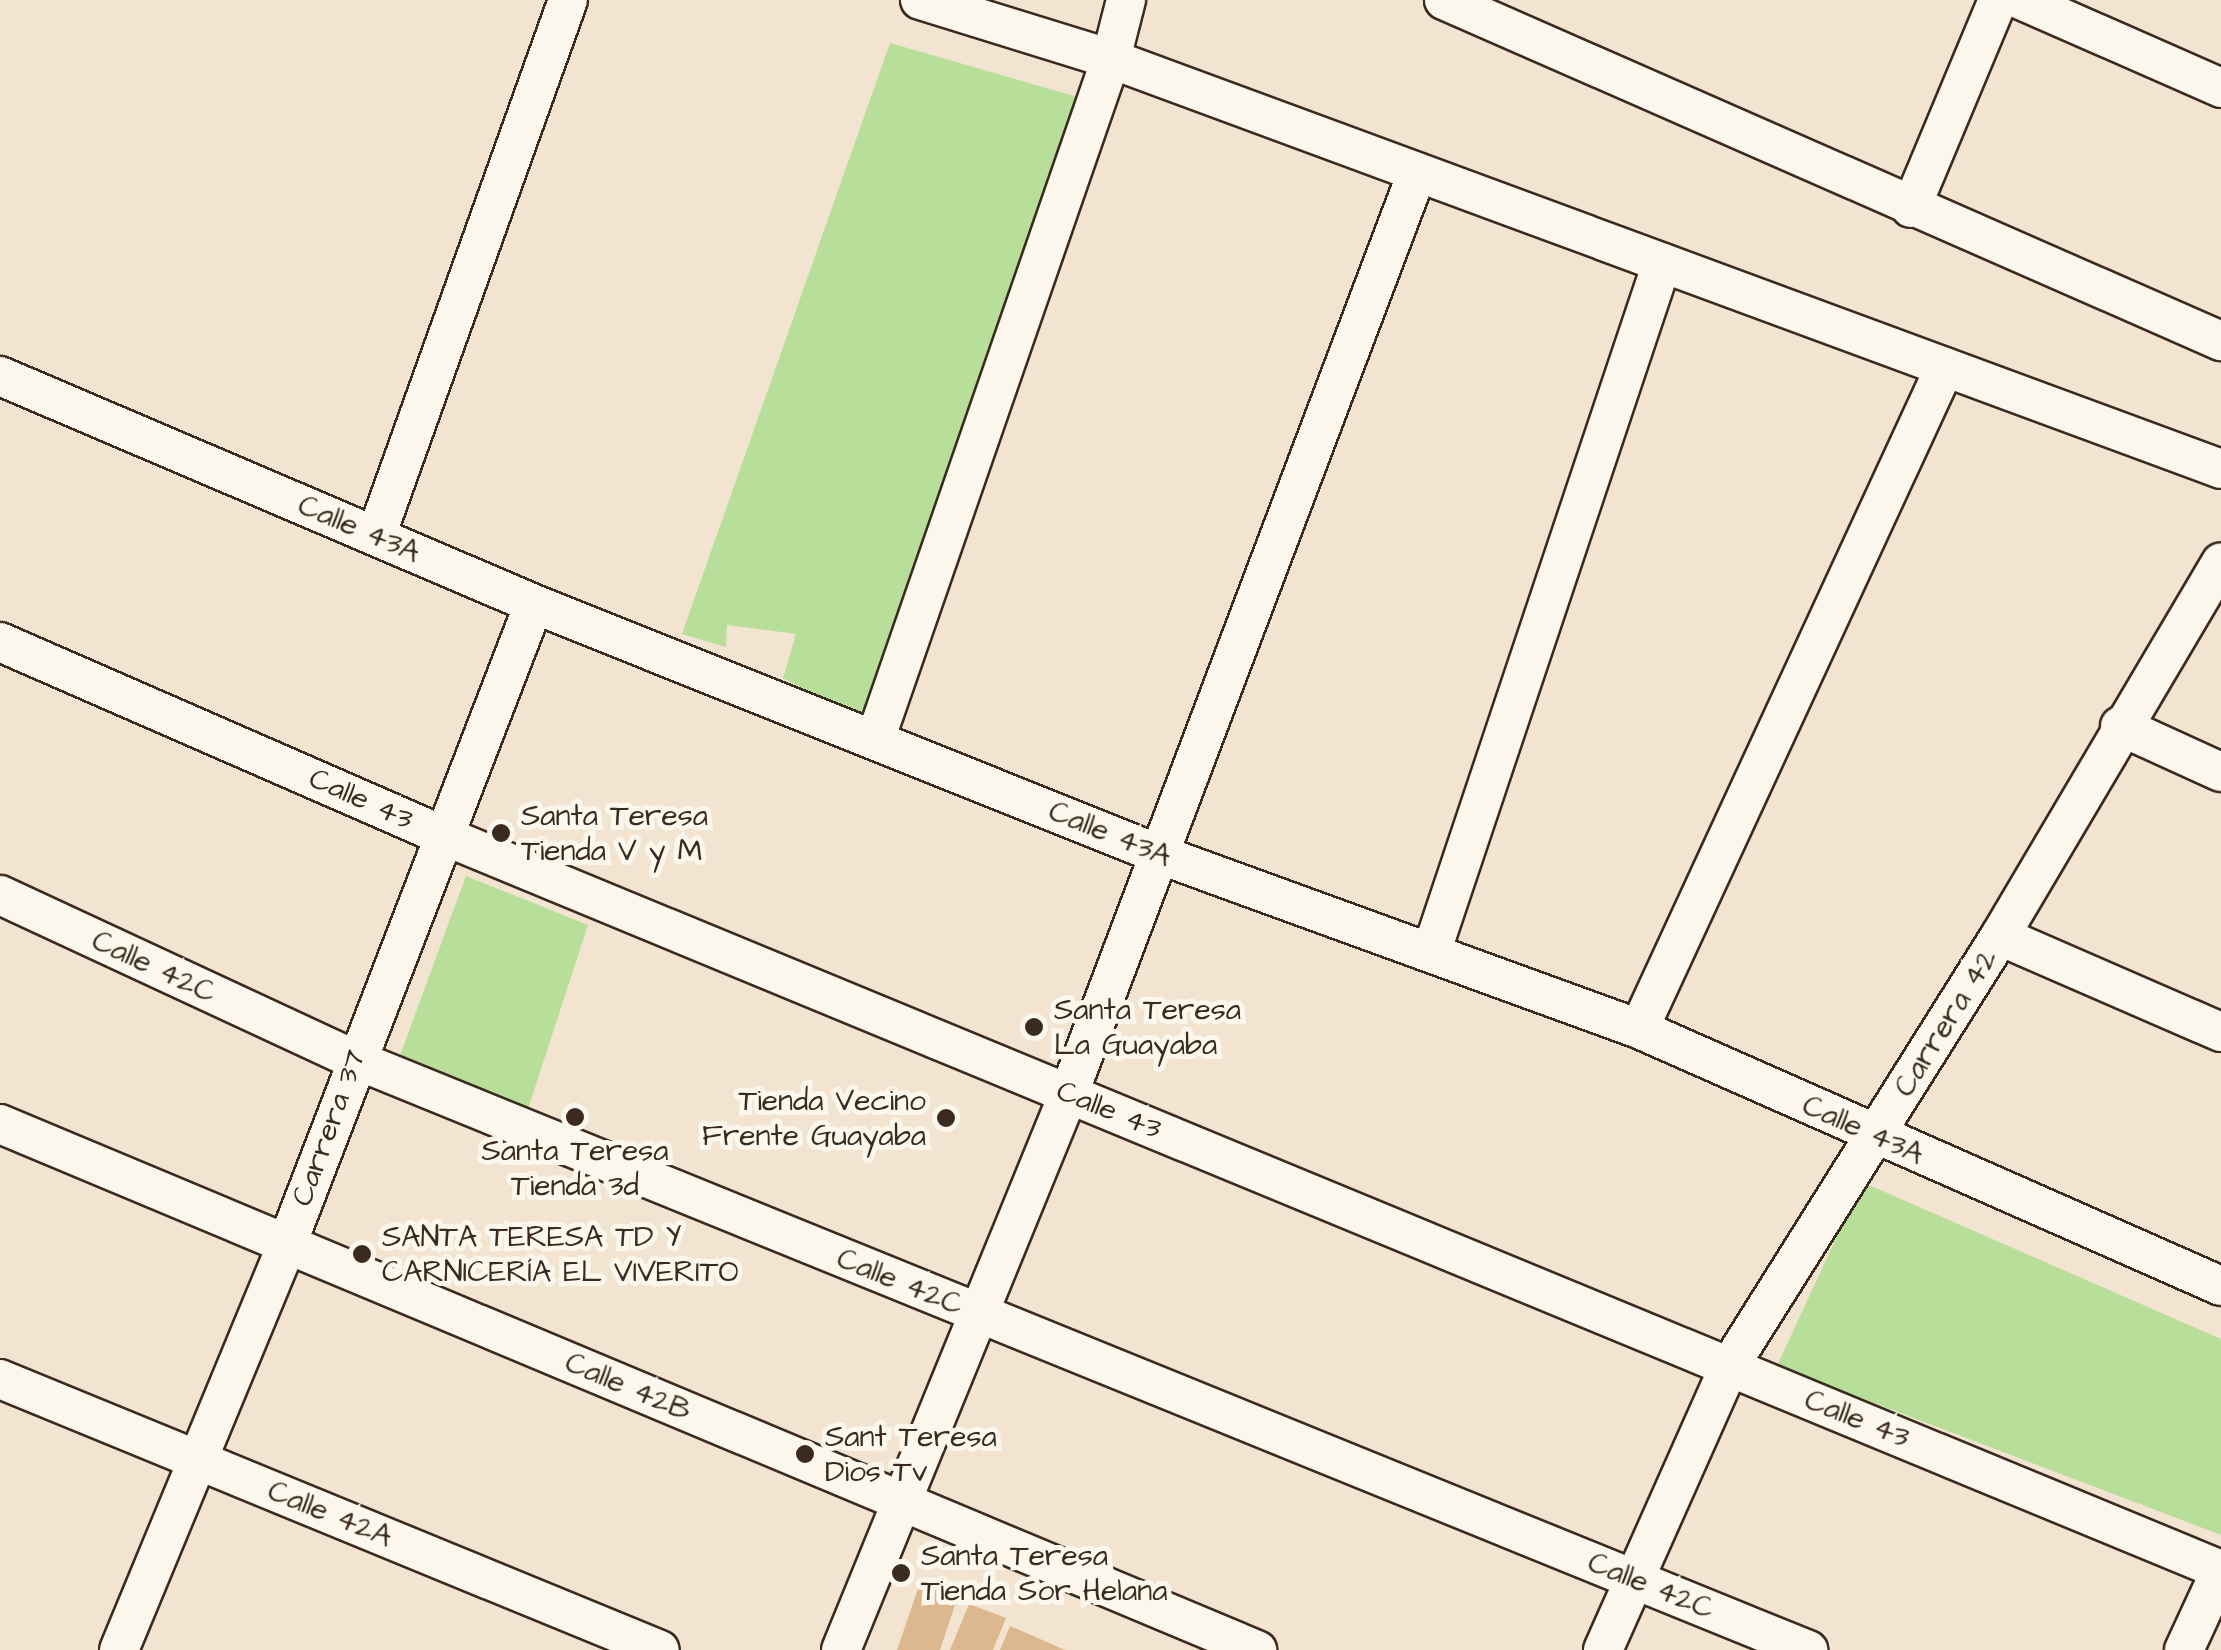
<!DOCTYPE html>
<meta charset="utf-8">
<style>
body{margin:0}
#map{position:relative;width:2221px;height:1650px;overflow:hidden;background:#f2e4d0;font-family:"Architects Daughter",sans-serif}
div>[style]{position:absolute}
.green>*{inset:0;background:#b7df9a}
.building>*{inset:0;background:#ddb88e}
.roads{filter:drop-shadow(2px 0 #3b2a1e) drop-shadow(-2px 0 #3b2a1e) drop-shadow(0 2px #3b2a1e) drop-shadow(0 -2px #3b2a1e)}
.street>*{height:38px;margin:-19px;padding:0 19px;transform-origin:19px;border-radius:19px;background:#fbf7ec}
.dots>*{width:28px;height:28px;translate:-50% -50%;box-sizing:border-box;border:5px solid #fbf7ec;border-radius:50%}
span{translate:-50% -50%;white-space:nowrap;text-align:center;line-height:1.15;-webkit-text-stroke:10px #fbf7ec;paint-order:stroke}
.street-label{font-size:30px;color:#3b2a1e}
.poi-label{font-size:30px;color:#3b2a1e}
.left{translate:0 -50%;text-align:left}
.right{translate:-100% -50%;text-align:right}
</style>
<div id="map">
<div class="green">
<div style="clip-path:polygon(890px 43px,1081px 98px,868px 722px,783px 678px,796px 634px,727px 625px,726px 647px,682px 634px)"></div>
<div style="clip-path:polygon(466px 876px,588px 925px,525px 1118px,398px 1061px)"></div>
<div style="clip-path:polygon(1862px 1182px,2221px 1339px,2221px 1535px,1777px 1366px)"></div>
</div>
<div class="building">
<div style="clip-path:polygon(921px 1580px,959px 1593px,940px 1650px,897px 1650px)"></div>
<div style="clip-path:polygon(969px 1604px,1006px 1618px,993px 1650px,950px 1650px)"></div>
<div style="clip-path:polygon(1010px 1626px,1065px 1650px,1000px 1650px)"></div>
</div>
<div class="roads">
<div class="street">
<div style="left:1126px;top:0;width:61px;rotate:104.3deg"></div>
<div style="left:1111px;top:59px;width:1183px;rotate:20.27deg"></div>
<div style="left:1444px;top:0;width:849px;rotate:23.7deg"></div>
<div style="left:2021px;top:0;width:219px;rotate:23.7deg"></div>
<div style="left:1911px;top:208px;width:225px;rotate:-67.3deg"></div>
<div style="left:0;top:376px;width:581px;rotate:23.12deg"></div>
<div style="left:534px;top:604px;width:675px;rotate:21.82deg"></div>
<div style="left:1161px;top:855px;width:509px;rotate:20deg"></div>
<div style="left:1639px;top:1029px;width:636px;rotate:23.83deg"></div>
<div style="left:376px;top:536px;width:569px;rotate:-70.29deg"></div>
<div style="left:0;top:642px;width:482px;rotate:23.6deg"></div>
<div style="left:442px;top:835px;width:1925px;rotate:22.45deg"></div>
<div style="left:2120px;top:726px;width:111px;rotate:24.5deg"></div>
<div style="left:875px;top:740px;width:721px;rotate:-70.89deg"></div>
<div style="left:1111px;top:59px;width:200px;rotate:-162.8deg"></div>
<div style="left:0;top:895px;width:390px;rotate:24.9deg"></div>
<div style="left:354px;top:1059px;width:1570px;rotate:22.12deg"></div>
<div style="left:2000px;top:936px;width:241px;rotate:23.5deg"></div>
<div style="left:1431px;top:953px;width:728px;rotate:-71.49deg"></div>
<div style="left:1639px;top:1029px;width:729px;rotate:-65.19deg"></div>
<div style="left:0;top:1124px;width:1363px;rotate:22.71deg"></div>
<div style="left:0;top:1379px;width:713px;rotate:22.32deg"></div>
<div style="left:119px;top:1650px;width:439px;rotate:-67.5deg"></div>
<div style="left:287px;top:1244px;width:686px;rotate:-68.9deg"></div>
<div style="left:841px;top:1650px;width:602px;rotate:-67.74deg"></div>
<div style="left:1069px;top:1093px;width:984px;rotate:-69.28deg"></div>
<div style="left:1603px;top:1650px;width:310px;rotate:-66deg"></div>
<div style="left:1729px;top:1367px;width:509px;rotate:-57.84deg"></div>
<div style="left:2000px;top:936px;width:434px;rotate:-59.4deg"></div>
<div style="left:2184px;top:1650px;width:88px;rotate:-65.2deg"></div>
</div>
</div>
<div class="dots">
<div style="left:501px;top:833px;background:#3b2a1e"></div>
<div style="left:1034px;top:1027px;background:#3b2a1e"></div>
<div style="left:575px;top:1117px;background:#3b2a1e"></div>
<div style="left:946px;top:1118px;background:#3b2a1e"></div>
<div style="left:362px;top:1254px;background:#3b2a1e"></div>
<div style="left:805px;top:1454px;background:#3b2a1e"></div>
<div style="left:901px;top:1573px;background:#3b2a1e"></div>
</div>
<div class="street-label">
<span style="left:359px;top:529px;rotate:23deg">Calle 43A</span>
<span style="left:361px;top:799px;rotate:24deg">Calle 43</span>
<span style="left:1110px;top:834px;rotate:22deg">Calle 43A</span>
<span style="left:154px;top:967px;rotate:25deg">Calle 42C</span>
<span style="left:1946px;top:1023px;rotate:-58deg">Carrera 42</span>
<span style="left:1109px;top:1110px;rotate:22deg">Calle 43</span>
<span style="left:329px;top:1128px;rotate:-70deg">Carrera 37</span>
<span style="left:1863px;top:1130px;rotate:24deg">Calle 43A</span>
<span style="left:900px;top:1282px;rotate:22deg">Calle 42C</span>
<span style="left:628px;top:1387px;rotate:23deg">Calle 42B</span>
<span style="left:1857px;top:1419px;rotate:22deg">Calle 43</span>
<span style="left:330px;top:1514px;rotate:22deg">Calle 42A</span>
<span style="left:1651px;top:1586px;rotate:22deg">Calle 42C</span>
</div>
<div class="poi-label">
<span class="left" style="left:521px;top:833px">Santa Teresa<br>Tienda V y M</span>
<span class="left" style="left:1054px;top:1027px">Santa Teresa<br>La Guayaba</span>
<span class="right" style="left:926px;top:1118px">Tienda Vecino<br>Frente Guayaba</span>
<span style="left:575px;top:1168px">Santa Teresa<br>Tienda 3d</span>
<span class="left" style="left:382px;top:1254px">SANTA TERESA TD Y<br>CARNICERÍA EL VIVERITO</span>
<span class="left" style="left:825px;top:1454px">Sant Teresa<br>Dios Tv</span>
<span class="left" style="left:921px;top:1573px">Santa Teresa<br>Tienda Sor Helana</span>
</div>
</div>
